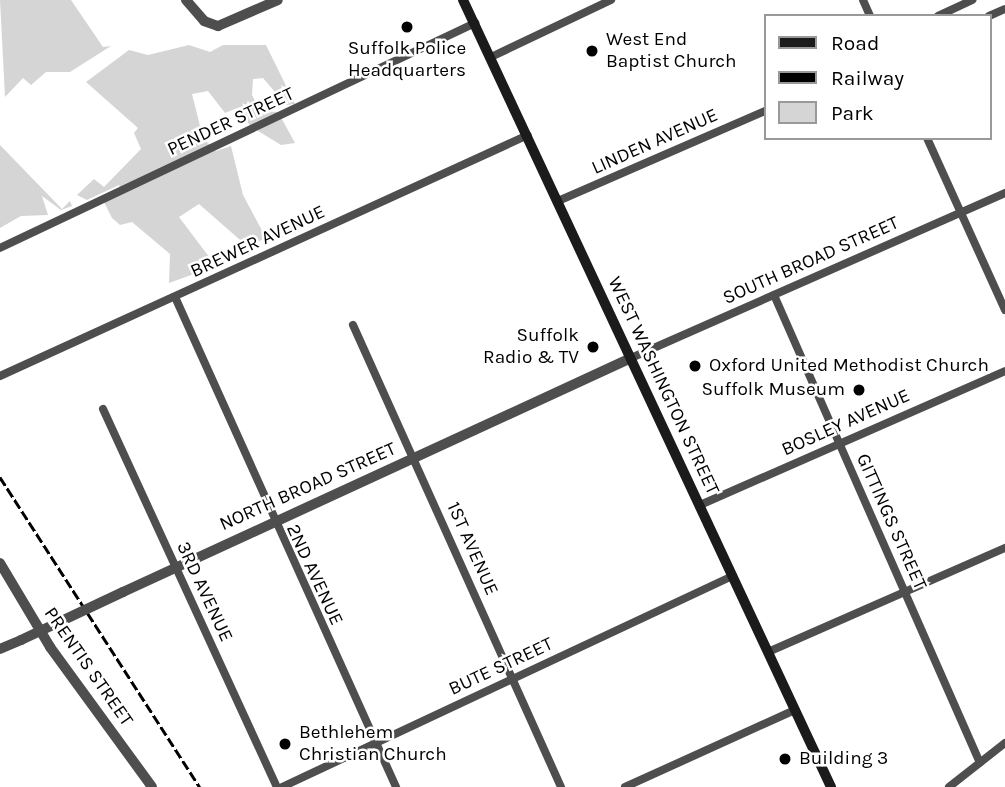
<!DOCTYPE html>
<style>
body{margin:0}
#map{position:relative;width:1005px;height:787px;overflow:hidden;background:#fff;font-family:Karla,sans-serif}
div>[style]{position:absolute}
.green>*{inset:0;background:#d5d5d5}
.minor>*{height:8px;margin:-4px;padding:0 4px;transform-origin:4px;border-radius:4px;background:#4e4e4e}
.tertiary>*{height:10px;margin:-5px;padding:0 5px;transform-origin:5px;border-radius:5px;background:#4e4e4e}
.secondary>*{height:10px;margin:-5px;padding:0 5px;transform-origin:5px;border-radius:5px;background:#1b1b1b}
.rail>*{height:2.5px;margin-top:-1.25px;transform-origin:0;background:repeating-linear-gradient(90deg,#000 0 10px,transparent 0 13.5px)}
.tertiary-bridge>*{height:10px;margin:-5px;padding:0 5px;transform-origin:5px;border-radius:5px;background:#4e4e4e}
.dots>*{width:19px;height:19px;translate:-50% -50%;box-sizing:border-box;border:4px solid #fff;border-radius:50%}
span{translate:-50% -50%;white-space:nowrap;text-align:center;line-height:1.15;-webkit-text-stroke:5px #fff;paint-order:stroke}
.poi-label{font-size:19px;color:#000}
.left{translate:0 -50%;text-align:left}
.right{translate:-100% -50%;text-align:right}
.street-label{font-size:19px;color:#000}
.legend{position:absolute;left:764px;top:14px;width:228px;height:126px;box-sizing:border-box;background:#fff;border:2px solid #999;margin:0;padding:9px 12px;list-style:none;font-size:21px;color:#000}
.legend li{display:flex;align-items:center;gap:14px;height:35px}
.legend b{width:35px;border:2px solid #999}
</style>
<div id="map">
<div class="green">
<div style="clip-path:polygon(0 0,71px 0,103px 47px,111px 46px,70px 72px,46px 72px,31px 85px,23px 78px,5px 97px)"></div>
<div style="clip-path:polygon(189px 45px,210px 52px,223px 45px,266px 45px,295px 104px,286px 105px,263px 78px,253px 79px,252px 95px,260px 111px,278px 112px,295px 143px,281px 145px,250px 126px,240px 107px,225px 113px,208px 91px,192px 94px,203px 138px,216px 151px,231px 146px,243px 195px,266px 238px,251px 245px,239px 239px,199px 204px,179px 217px,216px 266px,169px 283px,170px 254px,132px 222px,120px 225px,112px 218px,104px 202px,122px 194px,119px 185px,87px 200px,77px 195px,94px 179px,104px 187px,141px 149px,134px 133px,138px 128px,86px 82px,129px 50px,148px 55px)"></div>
<div style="clip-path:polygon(0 145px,62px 209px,70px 201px,72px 206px,61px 210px,42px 196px,48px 215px,21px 216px,0 228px)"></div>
</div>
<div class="minor">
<div style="left:863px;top:0;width:17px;rotate:66deg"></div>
<div style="left:938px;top:16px;width:38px;rotate:-25deg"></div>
<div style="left:989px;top:16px;width:17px;rotate:-24deg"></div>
<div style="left:491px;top:57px;width:133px;rotate:-25.4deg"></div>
<div style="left:927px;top:138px;width:189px;rotate:65.6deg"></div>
<div style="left:558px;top:201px;width:226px;rotate:-23.5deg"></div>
<div style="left:0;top:248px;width:526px;rotate:-25.35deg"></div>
<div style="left:774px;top:295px;width:511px;rotate:66.24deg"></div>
<div style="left:175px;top:297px;width:538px;rotate:65.72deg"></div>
<div style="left:353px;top:325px;width:507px;rotate:65.76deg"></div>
<div style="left:631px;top:358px;width:409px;rotate:-23.8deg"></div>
<div style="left:0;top:376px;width:580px;rotate:-24.53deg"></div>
<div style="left:103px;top:409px;width:416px;rotate:65.3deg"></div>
<div style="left:700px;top:505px;width:333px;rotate:-23.7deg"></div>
<div style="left:768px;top:652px;width:259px;rotate:-23.7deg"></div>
<div style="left:282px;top:787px;width:498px;rotate:-25.1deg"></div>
<div style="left:625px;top:787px;width:187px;rotate:-24.4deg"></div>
<div style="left:949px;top:787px;width:71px;rotate:-38.2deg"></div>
</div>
<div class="tertiary">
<div style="left:186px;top:0;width:28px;rotate:49deg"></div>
<div style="left:204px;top:21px;width:15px;rotate:20deg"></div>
<div style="left:218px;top:26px;width:65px;rotate:-23.4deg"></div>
<div style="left:0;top:563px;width:98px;rotate:59.2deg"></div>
<div style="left:50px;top:647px;width:173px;rotate:53.9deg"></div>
<div style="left:123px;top:592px;width:559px;rotate:-24.73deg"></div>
<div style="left:0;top:649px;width:23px;rotate:-23deg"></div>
</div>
<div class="secondary">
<div style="left:463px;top:0;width:869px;rotate:64.94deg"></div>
</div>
<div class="rail">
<div style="left:0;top:477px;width:369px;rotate:57.2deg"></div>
</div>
<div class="tertiary-bridge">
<div style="left:21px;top:640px;width:113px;rotate:-25.2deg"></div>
</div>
<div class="dots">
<div style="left:407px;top:27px;background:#000"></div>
<div style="left:592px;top:51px;background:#000"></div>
<div style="left:593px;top:347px;background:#000"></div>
<div style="left:695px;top:366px;background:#000"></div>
<div style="left:859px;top:390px;background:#000"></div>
<div style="left:285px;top:744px;background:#000"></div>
<div style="left:785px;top:759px;background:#000"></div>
</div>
<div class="poi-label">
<span class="left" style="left:606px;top:51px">West End<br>Baptist Church</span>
<span style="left:407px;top:60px">Suffolk Police<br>Headquarters</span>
<span class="right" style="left:579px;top:347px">Suffolk<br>Radio &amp; TV</span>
<span class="left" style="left:709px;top:366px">Oxford United Methodist Church</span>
<span class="right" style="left:845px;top:390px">Suffolk Museum</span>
<span class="left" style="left:299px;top:744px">Bethlehem<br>Christian Church</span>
<span class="left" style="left:799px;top:759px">Building 3</span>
</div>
<div class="street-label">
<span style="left:231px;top:122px;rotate:-25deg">PENDER STREET</span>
<span style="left:655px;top:142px;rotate:-24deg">LINDEN AVENUE</span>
<span style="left:258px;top:242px;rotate:-25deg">BREWER AVENUE</span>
<span style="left:811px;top:261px;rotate:-24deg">SOUTH BROAD STREET</span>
<span style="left:663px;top:386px;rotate:65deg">WEST WASHINGTON STREET</span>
<span style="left:846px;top:423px;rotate:-24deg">BOSLEY AVENUE</span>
<span style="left:308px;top:487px;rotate:-24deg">NORTH BROAD STREET</span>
<span style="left:891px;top:522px;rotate:66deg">GITTINGS STREET</span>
<span style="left:472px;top:549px;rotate:66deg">1ST AVENUE</span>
<span style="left:314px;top:575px;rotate:65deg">2ND AVENUE</span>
<span style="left:204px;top:592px;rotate:65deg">3RD AVENUE</span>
<span style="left:88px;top:667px;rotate:55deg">PRENTIS STREET</span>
<span style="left:501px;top:667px;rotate:-25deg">BUTE STREET</span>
</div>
<ul class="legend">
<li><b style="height:9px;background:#1b1b1b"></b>Road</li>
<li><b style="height:9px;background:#000"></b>Railway</li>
<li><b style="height:19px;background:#d5d5d5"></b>Park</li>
</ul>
</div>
